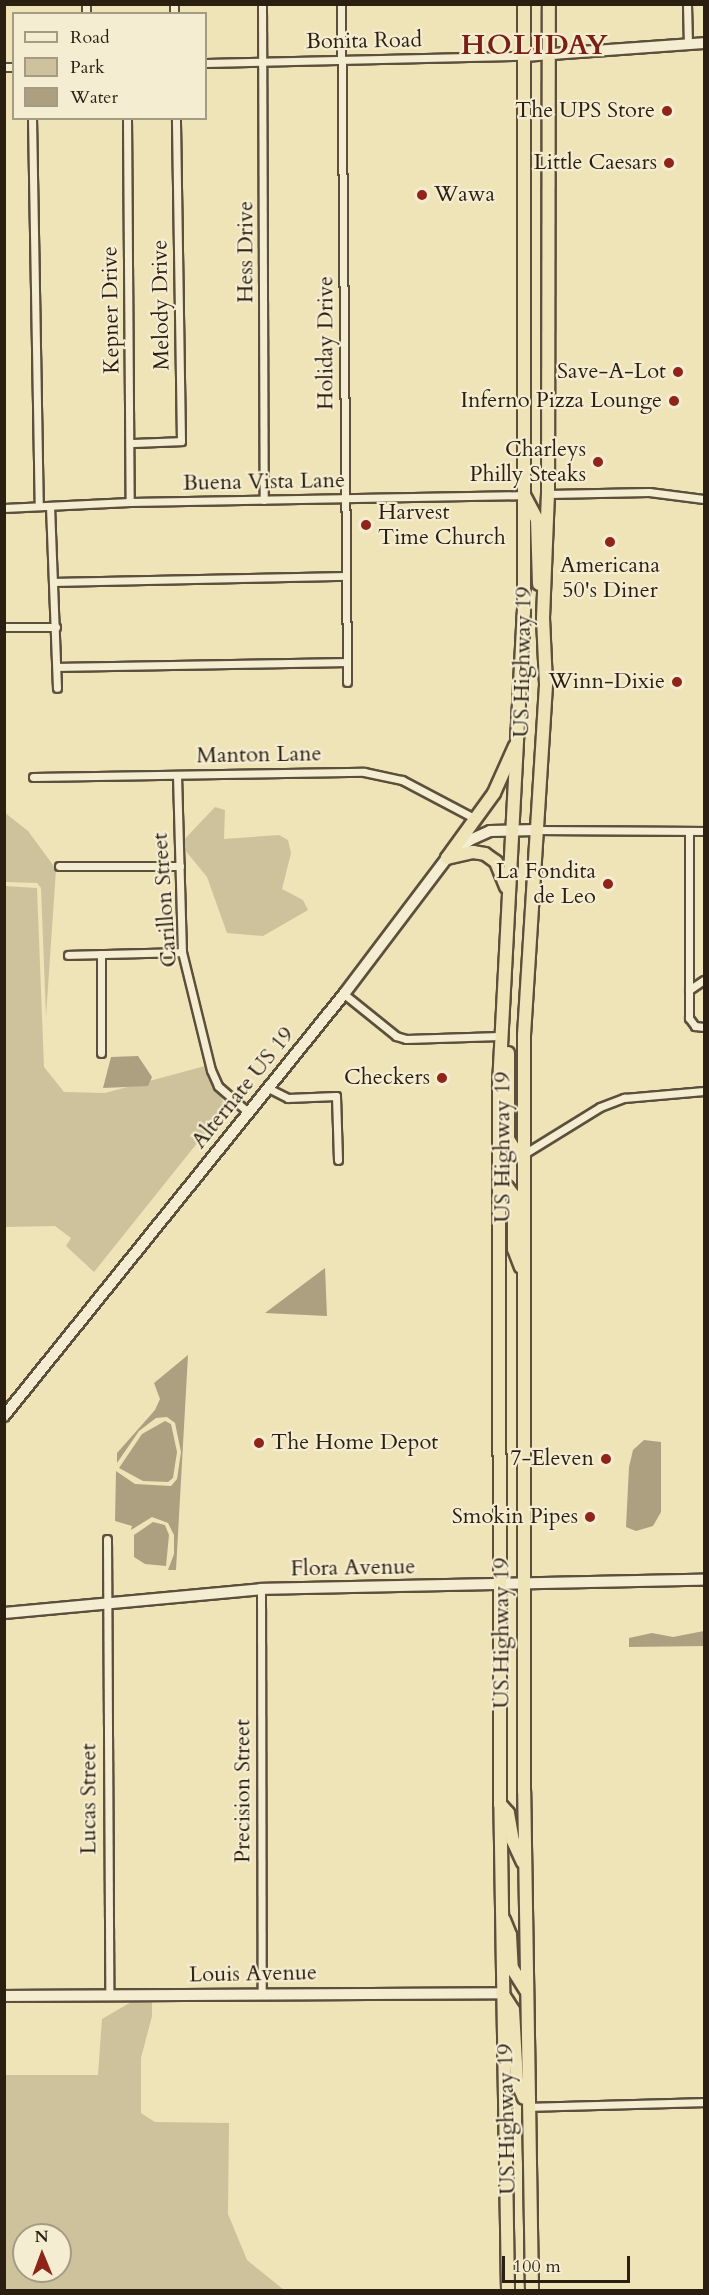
<!DOCTYPE html>
<style>
body{margin:0}
#map{position:relative;width:709px;height:2295px;overflow:hidden;background:#efe3b8;font-family:Cardo,serif}
div>[style]{position:absolute}
.green>*{inset:0;background:#cec29c}
.water>*{inset:0;background:#aca080}
.roads{filter:drop-shadow(2px 0 #5c503c) drop-shadow(-2px 0 #5c503c) drop-shadow(0 2px #5c503c) drop-shadow(0 -2px #5c503c)}
.street>*{height:7px;margin:-3.5px;padding:0 3.5px;transform-origin:3.5px;border-radius:3.5px;background:#f5edd1}
.secondary>*{height:10px;margin:-5px;padding:0 5px;transform-origin:5px;border-radius:5px;background:#f5edd1}
.highway>*{height:12px;margin:-6px;padding:0 6px;transform-origin:6px;border-radius:6px;background:#efe3b8}
.dots>*{width:16px;height:16px;translate:-50% -50%;box-sizing:border-box;border:3px solid #f5edd1;border-radius:50%}
span{translate:-50% -50%;white-space:nowrap;text-align:center;line-height:1.15;-webkit-text-stroke:4.5px #f5edd1;paint-order:stroke}
.street-label{font-size:22px;color:#2b1f12}
.poi-label{font-size:22px;color:#2b1f12}
.right{translate:-100% -50%;text-align:right}
.left{translate:0 -50%;text-align:left}
.district-label{font-size:28px;color:#7a1f14;font-weight:700;letter-spacing:1.5px}
.frame{position:absolute;inset:0;border:6px solid #2b1f12;pointer-events:none}
.legend{position:absolute;left:12px;top:12px;width:195px;height:108px;box-sizing:border-box;background:#f5edd1;border:2px solid #a49b85;margin:0;padding:8px 10px;list-style:none;font-size:18px;color:#2b1f12}
.legend li{display:flex;align-items:center;gap:12px;height:30px}
.legend b{width:30px;border:2px solid #a49b85}
.north{position:absolute;left:12px;top:2223px;width:60px;height:60px;box-sizing:border-box;background:#f5edd1;border:2px solid #a49b85;border-radius:50%;rotate:359deg;font-size:16px;font-weight:700;line-height:24px;text-align:center;color:#2b1f12}
.north::after{content:'';display:block;margin:auto;width:21px;height:27px;background:#8f2418;clip-path:polygon(50% 0,100% 100%,50% 72%,0 100%)}
.scale{position:absolute;left:502px;top:2256px;width:128px;height:27px;box-sizing:border-box;border:3px solid #2b1f12;border-top:0;padding-left:8px;font-size:18px;line-height:21px;white-space:nowrap;color:#2b1f12;-webkit-text-stroke:4px #f5edd1;paint-order:stroke}
</style>
<div id="map">
<div class="green">
<div style="clip-path:polygon(215px 807px,225px 810px,224px 839px,279px 835px,288px 840px,291px 853px,282px 889px,303px 900px,308px 910px,263px 936px,227px 933px,207px 877px,180px 844px)"></div>
<div style="clip-path:polygon(4px 812px,28px 831px,56px 869px,46px 1017px,41px 888px,37px 883px,5px 882px)"></div>
<div style="clip-path:polygon(5px 886px,37px 888px,44px 1067px,64px 1092px,105px 1093px,205px 1066px,226px 1107px,94px 1272px,66px 1246px,71px 1238px,55px 1226px,5px 1227px)"></div>
<div style="clip-path:polygon(evenodd,133px 2001px,152px 2001px,152px 2016px,141px 2058px,141px 2113px,155px 2122px,229px 2123px,228px 2214px,247px 2260px,284px 2290px,5px 2290px,5px 2075px,98px 2075px,102px 2019px,133px 2001px,24px 2235px,60px 2235px,60px 2271px,24px 2271px,24px 2235px)"></div>
</div>
<div class="water">
<div style="clip-path:polygon(138px 1056px,152px 1077px,148px 1086px,103px 1088px,111px 1057px)"></div>
<div style="clip-path:polygon(325px 1268px,327px 1316px,265px 1313px)"></div>
<div style="clip-path:polygon(188px 1355px,176px 1570px,168px 1570px,174px 1554px,174px 1535px,168px 1523px,152px 1517px,131px 1530px,132px 1526px,115px 1521px,116px 1471px,135px 1484px,171px 1486px,177px 1479px,181px 1452px,175px 1423px,167px 1417px,156px 1418px,139px 1431px,117px 1463px,117px 1453px,155px 1410px,160px 1399px,154px 1383px)"></div>
<div style="clip-path:polygon(165px 1421px,171px 1424px,177px 1452px,173px 1478px,168px 1482px,143px 1481px,119px 1468px,142px 1434px)"></div>
<div style="clip-path:polygon(644px 1440px,661px 1442px,661px 1512px,653px 1526px,636px 1531px,626px 1527px,629px 1467px,633px 1450px)"></div>
<div style="clip-path:polygon(153px 1522px,165px 1525px,169px 1535px,166px 1566px,145px 1564px,134px 1557px,134px 1535px)"></div>
<div style="clip-path:polygon(704px 1631px,704px 1646px,629px 1647px,629px 1638px,652px 1633px,673px 1637px)"></div>
</div>
<div class="roads">
<div class="street">
<div style="left:86px;top:4px;width:10px;rotate:90deg"></div>
<div style="left:174px;top:4px;width:10px;rotate:90deg"></div>
<div style="left:262px;top:4px;width:496px;rotate:89.8deg"></div>
<div style="left:341px;top:4px;width:678px;rotate:89.49deg"></div>
<div style="left:687px;top:4px;width:40px;rotate:88.6deg"></div>
<div style="left:206px;top:63px;width:318px;rotate:-1.3deg"></div>
<div style="left:4px;top:67px;width:10px"></div>
<div style="left:32px;top:118px;width:388px;rotate:89deg"></div>
<div style="left:127px;top:118px;width:384px;rotate:89.6deg"></div>
<div style="left:130px;top:443px;width:51px;rotate:-2.2deg"></div>
<div style="left:181px;top:441px;width:323px;rotate:-90.9deg"></div>
<div style="left:548px;top:494px;width:101px;rotate:-1.1deg"></div>
<div style="left:649px;top:492px;width:55px;rotate:7.3deg"></div>
<div style="left:50px;top:506px;width:182px;rotate:87.8deg"></div>
<div style="left:4px;top:508px;width:126px;rotate:-2.7deg"></div>
<div style="left:130px;top:502px;width:394px;rotate:-1deg"></div>
<div style="left:55px;top:582px;width:289px;rotate:-1.2deg"></div>
<div style="left:4px;top:627px;width:52px"></div>
<div style="left:57px;top:667px;width:289px;rotate:-1deg"></div>
<div style="left:177px;top:775px;width:177px;rotate:88.4deg"></div>
<div style="left:182px;top:952px;width:122px;rotate:76.2deg"></div>
<div style="left:211px;top:1070px;width:17px;rotate:66deg"></div>
<div style="left:218px;top:1086px;width:41px;rotate:41.1deg"></div>
<div style="left:33px;top:777px;width:331px;rotate:-0.9deg"></div>
<div style="left:364px;top:772px;width:39px;rotate:12deg"></div>
<div style="left:402px;top:780px;width:84px;rotate:27.8deg"></div>
<div style="left:537px;top:830px;width:167px;rotate:0.3deg"></div>
<div style="left:689px;top:832px;width:186px;rotate:90deg"></div>
<div style="left:689px;top:1018px;width:10px;rotate:53deg"></div>
<div style="left:695px;top:1026px;width:9px;rotate:6deg"></div>
<div style="left:59px;top:866px;width:121px"></div>
<div style="left:68px;top:955px;width:114px;rotate:-1.5deg"></div>
<div style="left:689px;top:990px;width:18px;rotate:-34deg"></div>
<div style="left:344px;top:994px;width:67px;rotate:38.9deg"></div>
<div style="left:396px;top:1036px;width:10px;rotate:17deg"></div>
<div style="left:406px;top:1039px;width:94px;rotate:-1.8deg"></div>
<div style="left:101px;top:1053px;width:99px;rotate:-90deg"></div>
<div style="left:268px;top:1088px;width:22px;rotate:27deg"></div>
<div style="left:288px;top:1098px;width:48px;rotate:-2.4deg"></div>
<div style="left:336px;top:1096px;width:64px;rotate:88.2deg"></div>
<div style="left:524px;top:1154px;width:89px;rotate:-31.7deg"></div>
<div style="left:600px;top:1107px;width:26px;rotate:-21deg"></div>
<div style="left:624px;top:1098px;width:80px;rotate:-5deg"></div>
<div style="left:107px;top:1539px;width:457px;rotate:89.7deg"></div>
<div style="left:261px;top:1589px;width:404px;rotate:89.9deg"></div>
<div style="left:528px;top:2107px;width:176px;rotate:-1.6deg"></div>
</div>
<div class="secondary">
<div style="left:524px;top:56px;width:180px;rotate:-4.1deg"></div>
<div style="left:4px;top:1416px;width:542px;rotate:-51.14deg"></div>
<div style="left:344px;top:994px;width:171px;rotate:-52.9deg"></div>
<div style="left:447px;top:858px;width:29px;rotate:-38deg"></div>
<div style="left:470px;top:840px;width:22px;rotate:-24deg"></div>
<div style="left:490px;top:831px;width:47px;rotate:-1.2deg"></div>
<div style="left:4px;top:1613px;width:258px;rotate:-5.3deg"></div>
<div style="left:261px;top:1589px;width:443px;rotate:-1.2deg"></div>
<div style="left:4px;top:1996px;width:498px;rotate:-0.3deg"></div>
</div>
<div class="highway">
<div style="left:524px;top:495px;width:27px;rotate:62deg"></div>
<div style="left:537px;top:519px;width:65px;rotate:88.2deg"></div>
<div style="left:447px;top:858px;width:80px;rotate:-54.1deg"></div>
<div style="left:494px;top:793px;width:51px;rotate:-65.9deg"></div>
<div style="left:447px;top:858px;width:27px;rotate:-13deg"></div>
<div style="left:473px;top:852px;width:12px;rotate:9deg"></div>
<div style="left:485px;top:854px;width:14px;rotate:36deg"></div>
<div style="left:496px;top:862px;width:27px;rotate:68deg"></div>
<div style="left:508px;top:1053px;width:86px;rotate:90deg"></div>
<div style="left:508px;top:1139px;width:15px;rotate:58deg"></div>
<div style="left:516px;top:1152px;width:8px;rotate:14deg"></div>
<div style="left:499px;top:1186px;width:8px;rotate:7deg"></div>
<div style="left:507px;top:1187px;width:11px;rotate:52deg"></div>
<div style="left:514px;top:1196px;width:53px;rotate:90deg"></div>
<div style="left:514px;top:1249px;width:19px;rotate:69deg"></div>
<div style="left:500px;top:1804px;width:12px;rotate:48deg"></div>
<div style="left:508px;top:1813px;width:28px;rotate:80deg"></div>
<div style="left:513px;top:1841px;width:23px;rotate:65deg"></div>
<div style="left:504px;top:1920px;width:16px;rotate:68deg"></div>
<div style="left:510px;top:1935px;width:33px;rotate:87deg"></div>
<div style="left:512px;top:1968px;width:26px;rotate:58deg"></div>
<div style="left:502px;top:1993px;width:20px;rotate:57deg"></div>
<div style="left:513px;top:2010px;width:71px;rotate:86.8deg"></div>
<div style="left:517px;top:2081px;width:18px;rotate:68deg"></div>
<div style="left:508px;top:2290px;width:486px;rotate:-90.9deg"></div>
<div style="left:500px;top:1804px;width:719px;rotate:-90.08deg"></div>
<div style="left:499px;top:1085px;width:473px;rotate:-87deg"></div>
<div style="left:524px;top:613px;width:609px;rotate:-90deg"></div>
<div style="left:532px;top:2290px;width:499px;rotate:-90.9deg"></div>
<div style="left:524px;top:1791px;width:756px;rotate:-90deg"></div>
<div style="left:524px;top:1035px;width:352px;rotate:-86.4deg"></div>
<div style="left:546px;top:684px;width:66px;rotate:-92.6deg"></div>
<div style="left:543px;top:618px;width:124px;rotate:-87.7deg"></div>
<div style="left:548px;top:494px;width:490px;rotate:-89.9deg"></div>
</div>
</div>
<div class="dots">
<div style="left:667px;top:111px;background:#8f2418"></div>
<div style="left:669px;top:163px;background:#8f2418"></div>
<div style="left:422px;top:195px;background:#8f2418"></div>
<div style="left:678px;top:372px;background:#8f2418"></div>
<div style="left:674px;top:401px;background:#8f2418"></div>
<div style="left:598px;top:462px;background:#8f2418"></div>
<div style="left:366px;top:525px;background:#8f2418"></div>
<div style="left:610px;top:542px;background:#8f2418"></div>
<div style="left:677px;top:682px;background:#8f2418"></div>
<div style="left:608px;top:884px;background:#8f2418"></div>
<div style="left:442px;top:1078px;background:#8f2418"></div>
<div style="left:259px;top:1443px;background:#8f2418"></div>
<div style="left:606px;top:1459px;background:#8f2418"></div>
<div style="left:590px;top:1517px;background:#8f2418"></div>
</div>
<div class="street-label">
<span style="left:364px;top:41px;rotate:-1deg">Bonita Road</span>
<span style="left:246px;top:252px;rotate:-90deg">Hess Drive</span>
<span style="left:161px;top:305px;rotate:-91deg">Melody Drive</span>
<span style="left:111px;top:310px;rotate:-91deg">Kepner Drive</span>
<span style="left:326px;top:343px;rotate:-90deg">Holiday Drive</span>
<span style="left:264px;top:482px;rotate:-1deg">Buena Vista Lane</span>
<span style="left:523px;top:662px;rotate:-89deg">US Highway 19</span>
<span style="left:259px;top:755px;rotate:-1deg">Manton Lane</span>
<span style="left:165px;top:900px;rotate:-94deg">Carillon Street</span>
<span style="left:243px;top:1088px;rotate:-51deg">Alternate US 19</span>
<span style="left:503px;top:1147px;rotate:-90deg">US Highway 19</span>
<span style="left:353px;top:1568px;rotate:-1deg">Flora Avenue</span>
<span style="left:502px;top:1633px;rotate:-90deg">US Highway 19</span>
<span style="left:243px;top:1791px;rotate:-90deg">Precision Street</span>
<span style="left:89px;top:1799px;rotate:-90deg">Lucas Street</span>
<span style="left:253px;top:1974px;rotate:-1deg">Louis Avenue</span>
<span style="left:507px;top:2119px;rotate:-91deg">US Highway 19</span>
</div>
<div class="poi-label">
<span class="right" style="left:655px;top:111px">The UPS Store</span>
<span class="right" style="left:657px;top:163px">Little Caesars</span>
<span class="left" style="left:434px;top:195px">Wawa</span>
<span class="right" style="left:666px;top:372px">Save-A-Lot</span>
<span class="right" style="left:662px;top:401px">Inferno Pizza Lounge</span>
<span class="right" style="left:586px;top:462px">Charleys<br>Philly Steaks</span>
<span class="left" style="left:378px;top:525px">Harvest<br>Time Church</span>
<span style="left:610px;top:578px">Americana<br>50's Diner</span>
<span class="right" style="left:665px;top:682px">Winn-Dixie</span>
<span class="right" style="left:596px;top:884px">La Fondita<br>de Leo</span>
<span class="right" style="left:430px;top:1078px">Checkers</span>
<span class="left" style="left:271px;top:1443px">The Home Depot</span>
<span class="right" style="left:594px;top:1459px">7-Eleven</span>
<span class="right" style="left:578px;top:1517px">Smokin Pipes</span>
</div>
<div class="district-label">
<span style="left:535px;top:45px">HOLIDAY</span>
</div>
<div class="frame"></div>
<ul class="legend">
<li><b style="height:8px;background:#f5edd1"></b>Road</li>
<li><b style="height:16px;background:#cec29c"></b>Park</li>
<li><b style="height:16px;background:#aca080"></b>Water</li>
</ul>
<div class="north">N</div>
<div class="scale">100 m</div>
</div>
